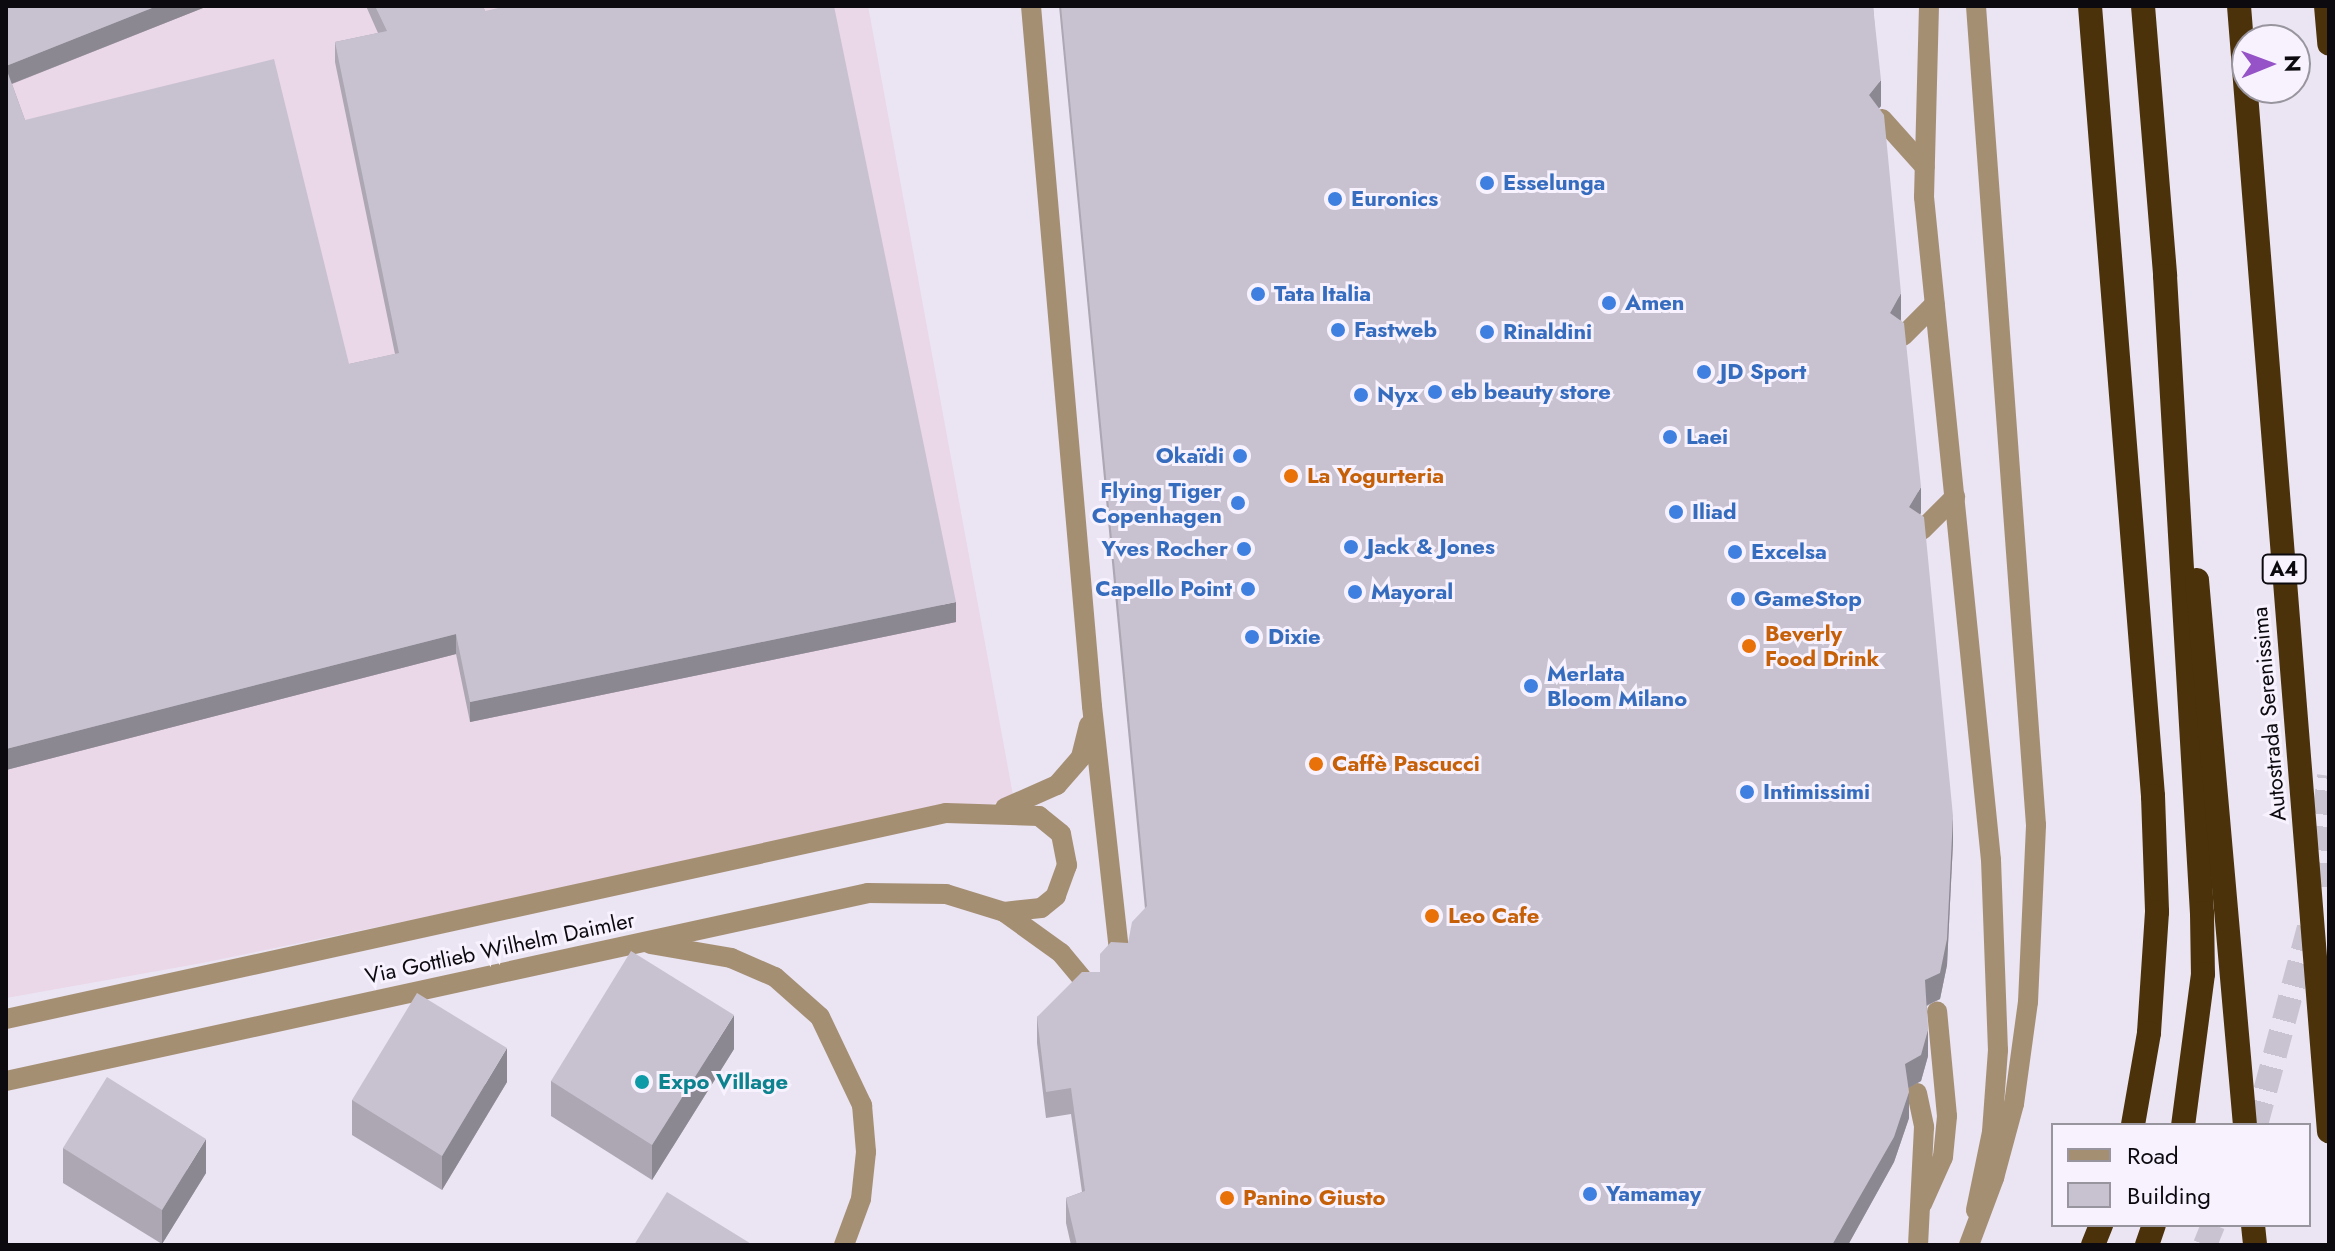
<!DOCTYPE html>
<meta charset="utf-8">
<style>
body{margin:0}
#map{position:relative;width:2335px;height:1251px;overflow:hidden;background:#eae4f3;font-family:Jost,sans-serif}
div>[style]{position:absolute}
.industrial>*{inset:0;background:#ead7e7}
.motorway-tunnel>*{height:24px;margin-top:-12px;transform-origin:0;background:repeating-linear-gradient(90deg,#c9c3d1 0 24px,transparent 0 36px)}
.service>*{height:20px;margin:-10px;padding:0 10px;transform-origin:10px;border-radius:10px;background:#a58f73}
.minor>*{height:20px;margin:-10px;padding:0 10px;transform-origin:10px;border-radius:10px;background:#a58f73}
.motorway>*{height:24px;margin:-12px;padding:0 12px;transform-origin:12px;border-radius:12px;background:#4b320a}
.wall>*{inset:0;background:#aca7b3}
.shaded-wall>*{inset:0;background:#8c8892}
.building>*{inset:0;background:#c8c2d0}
.dots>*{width:22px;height:22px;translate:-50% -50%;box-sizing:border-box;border:4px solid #f7f2fe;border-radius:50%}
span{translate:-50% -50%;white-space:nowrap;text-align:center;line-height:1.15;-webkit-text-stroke:6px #f7f2fe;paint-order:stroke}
.shield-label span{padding:2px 6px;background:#f7f2fe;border:2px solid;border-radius:6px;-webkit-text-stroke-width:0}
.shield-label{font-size:20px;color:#0c0a0f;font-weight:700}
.shop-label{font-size:22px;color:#366cbe;font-weight:700}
.left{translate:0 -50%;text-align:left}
.right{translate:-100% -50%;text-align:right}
.food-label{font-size:22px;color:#c56008;font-weight:700}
.street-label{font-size:22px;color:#0c0a0f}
.culture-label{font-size:22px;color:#0d838f;font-weight:700}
.frame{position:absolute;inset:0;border:8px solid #0c0a0f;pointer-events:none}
.legend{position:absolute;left:2051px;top:1123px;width:260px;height:104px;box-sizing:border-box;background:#f7f2fe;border:2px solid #99959e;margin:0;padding:10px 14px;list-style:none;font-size:24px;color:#0c0a0f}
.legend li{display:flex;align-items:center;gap:16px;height:40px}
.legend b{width:40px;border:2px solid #99959e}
.north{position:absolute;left:2231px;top:24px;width:80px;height:80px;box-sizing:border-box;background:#f7f2fe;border:2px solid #99959e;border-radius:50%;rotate:89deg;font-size:22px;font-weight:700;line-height:32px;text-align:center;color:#0c0a0f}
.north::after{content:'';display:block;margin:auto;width:28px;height:36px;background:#9653c8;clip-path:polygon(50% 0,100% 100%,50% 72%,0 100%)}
</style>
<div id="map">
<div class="industrial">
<div style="clip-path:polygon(6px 6px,868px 6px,1014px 801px,945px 810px,202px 963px,6px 998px)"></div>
</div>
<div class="motorway-tunnel">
<div style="left:2315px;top:886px;width:111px;rotate:-82.7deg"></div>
<div style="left:2256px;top:1125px;width:209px;rotate:-75deg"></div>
<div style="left:2205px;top:1245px;width:22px;rotate:-68deg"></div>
</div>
<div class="service">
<div style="left:1929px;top:6px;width:191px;rotate:91.5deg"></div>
<div style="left:1924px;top:197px;width:666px;rotate:84.23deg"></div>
<div style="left:1991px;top:860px;width:190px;rotate:87.9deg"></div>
<div style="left:1998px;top:1050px;width:82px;rotate:94.2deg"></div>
<div style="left:1992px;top:1132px;width:80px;rotate:101.6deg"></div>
<div style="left:1882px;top:119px;width:64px;rotate:48.1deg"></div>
<div style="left:1903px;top:336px;width:45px;rotate:-45deg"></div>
<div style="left:1922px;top:530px;width:47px;rotate:-45deg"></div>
<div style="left:1917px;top:1093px;width:35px;rotate:78deg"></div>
<div style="left:1924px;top:1127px;width:118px;rotate:92.9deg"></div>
<div style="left:1922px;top:1204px;width:51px;rotate:-65.9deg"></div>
<div style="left:1943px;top:1157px;width:41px;rotate:-84.4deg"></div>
<div style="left:1947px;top:1116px;width:105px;rotate:-95.4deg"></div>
</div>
<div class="minor">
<div style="left:1031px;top:6px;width:703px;rotate:85.02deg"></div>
<div style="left:1092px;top:706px;width:255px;rotate:83.7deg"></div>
<div style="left:1005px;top:808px;width:57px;rotate:-23.9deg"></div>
<div style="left:1057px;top:785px;width:37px;rotate:-49deg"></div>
<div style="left:1081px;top:757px;width:33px;rotate:-76deg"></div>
<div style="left:650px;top:944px;width:82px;rotate:9.8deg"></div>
<div style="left:731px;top:958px;width:48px;rotate:23.4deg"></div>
<div style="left:775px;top:977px;width:60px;rotate:41.6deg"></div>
<div style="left:820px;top:1017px;width:98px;rotate:64.5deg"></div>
<div style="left:862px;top:1105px;width:47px;rotate:85.1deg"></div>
<div style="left:866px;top:1152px;width:47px;rotate:96.1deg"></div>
<div style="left:861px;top:1199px;width:49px;rotate:110.3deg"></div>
<div style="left:6px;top:1019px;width:962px;rotate:-12.36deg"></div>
<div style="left:946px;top:813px;width:93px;rotate:1.8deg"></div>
<div style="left:1039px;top:816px;width:28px;rotate:39deg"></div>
<div style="left:1061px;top:834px;width:32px;rotate:79deg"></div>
<div style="left:1067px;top:865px;width:33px;rotate:110deg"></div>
<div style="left:1056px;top:896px;width:19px;rotate:141deg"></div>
<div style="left:1041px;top:908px;width:37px;rotate:174deg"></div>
<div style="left:6px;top:1081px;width:882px;rotate:-12.3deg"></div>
<div style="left:868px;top:893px;width:78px;rotate:0.7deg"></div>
<div style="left:946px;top:894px;width:61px;rotate:17.2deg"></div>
<div style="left:1004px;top:912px;width:70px;rotate:35.7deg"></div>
<div style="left:1061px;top:953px;width:47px;rotate:50.2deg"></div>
<div style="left:1969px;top:1245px;width:72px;rotate:-69.5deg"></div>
<div style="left:1994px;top:1178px;width:77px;rotate:-74.9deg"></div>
<div style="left:2014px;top:1104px;width:103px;rotate:-82.2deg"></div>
<div style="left:2028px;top:1002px;width:177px;rotate:-87.4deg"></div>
<div style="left:2036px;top:825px;width:821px;rotate:-94.19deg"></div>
</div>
<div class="motorway">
<div style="left:2090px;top:6px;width:793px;rotate:85.44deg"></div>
<div style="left:2153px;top:796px;width:116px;rotate:88deg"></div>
<div style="left:2157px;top:912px;width:121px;rotate:93.8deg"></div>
<div style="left:2149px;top:1033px;width:93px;rotate:99.9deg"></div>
<div style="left:2143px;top:6px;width:271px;rotate:85.3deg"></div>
<div style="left:2165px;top:276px;width:638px;rotate:86.68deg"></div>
<div style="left:2202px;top:913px;width:61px;rotate:89.1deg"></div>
<div style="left:2203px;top:974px;width:152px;rotate:97.5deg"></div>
<div style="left:2239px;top:6px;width:1129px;rotate:85.43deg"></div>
<div style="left:2326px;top:6px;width:38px;rotate:85deg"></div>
<div style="left:2197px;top:580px;width:547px;rotate:84.97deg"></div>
<div style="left:2253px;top:1225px;width:20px;rotate:84deg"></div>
<div style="left:2093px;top:1245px;width:22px;rotate:-68deg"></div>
<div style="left:2147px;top:1245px;width:21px;rotate:-71deg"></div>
</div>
<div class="wall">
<div style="clip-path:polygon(6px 6px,208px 6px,12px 84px,25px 120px,349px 364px,395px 354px,335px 62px,335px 42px,378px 33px,366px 6px,483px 6px,485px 11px,956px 622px,470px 722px,456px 654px,6px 770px)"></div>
<div style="clip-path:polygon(1059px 6px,1873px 6px,1881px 106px,1879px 108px,1901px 319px,1953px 842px,1947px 965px,1940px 999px,1927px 1006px,1928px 1056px,1921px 1081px,1908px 1088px,1909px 1118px,1894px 1162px,1848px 1245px,1071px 1245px,1066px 1223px,1066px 1198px,1082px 1192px,1071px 1114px,1046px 1118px,1037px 1043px,1037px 1017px,1100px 972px,1128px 943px,1145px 909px)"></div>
<div style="clip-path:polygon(734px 1049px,652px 1180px,551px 1116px,551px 1081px)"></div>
<div style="clip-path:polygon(507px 1082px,442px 1190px,352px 1135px,352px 1100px)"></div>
<div style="clip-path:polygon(63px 1148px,206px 1173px,162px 1244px,63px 1183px)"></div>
</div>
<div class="shaded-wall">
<div style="clip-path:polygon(157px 6px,208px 6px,6px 86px,6px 66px)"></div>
<div style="clip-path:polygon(1881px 80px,1881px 106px,1869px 121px,1869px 95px)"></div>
<div style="clip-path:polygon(1901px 293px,1901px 319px,1890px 339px,1890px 313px)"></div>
<div style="clip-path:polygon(1921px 487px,1921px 513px,1909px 533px,1909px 507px)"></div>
<div style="clip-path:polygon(956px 602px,956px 622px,470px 722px,470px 702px)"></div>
<div style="clip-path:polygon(456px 634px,456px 654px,6px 770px,6px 749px)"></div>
<div style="clip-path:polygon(1953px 816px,1953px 842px,1947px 965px,1940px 999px,1925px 1006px,1925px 980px)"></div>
<div style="clip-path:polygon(734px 1015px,734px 1049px,652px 1180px,652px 1145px)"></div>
<div style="clip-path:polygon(1928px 1030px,1928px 1056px,1921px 1081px,1905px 1090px,1905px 1064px)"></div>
<div style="clip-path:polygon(507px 1048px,507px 1082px,442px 1190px,442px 1156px)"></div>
<div style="clip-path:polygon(1909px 1092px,1909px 1118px,1894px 1162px,1848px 1245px,1832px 1245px)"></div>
<div style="clip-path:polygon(206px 1139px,206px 1173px,162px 1244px,162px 1210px)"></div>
</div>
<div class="building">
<div style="clip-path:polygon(6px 6px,157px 6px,6px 66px)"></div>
<div style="clip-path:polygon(375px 6px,483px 6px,485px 11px,507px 6px,834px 6px,956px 602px,470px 702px,456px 634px,6px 749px,6px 68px,25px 120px,274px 59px,349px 364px,399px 353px,335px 42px,387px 31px)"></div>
<div style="clip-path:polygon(1061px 6px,1873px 6px,1881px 80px,1869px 95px,1884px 115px,1901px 293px,1890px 313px,1904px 323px,1921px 487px,1909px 507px,1924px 517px,1953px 816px,1947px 939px,1940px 973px,1925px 980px,1928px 1030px,1921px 1055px,1905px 1064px,1909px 1092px,1894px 1137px,1832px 1245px,1077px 1245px,1066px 1198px,1085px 1191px,1071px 1088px,1046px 1092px,1037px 1017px,1082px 972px,1100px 972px,1100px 954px,1111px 942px,1128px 943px,1132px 922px,1147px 906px)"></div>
<div style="clip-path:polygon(631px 951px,734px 1015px,652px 1145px,551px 1081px)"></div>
<div style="clip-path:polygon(417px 993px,507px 1048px,442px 1156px,352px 1100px)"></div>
<div style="clip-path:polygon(107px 1077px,206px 1139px,162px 1210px,63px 1148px)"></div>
<div style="clip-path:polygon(667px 1192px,753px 1245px,634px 1245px)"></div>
</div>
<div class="dots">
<div style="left:1487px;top:183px;background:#3f7fe0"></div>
<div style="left:1335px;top:199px;background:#3f7fe0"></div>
<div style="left:1258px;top:294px;background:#3f7fe0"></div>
<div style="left:1609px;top:303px;background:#3f7fe0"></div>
<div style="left:1338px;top:330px;background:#3f7fe0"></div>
<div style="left:1487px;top:332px;background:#3f7fe0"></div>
<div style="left:1704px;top:372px;background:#3f7fe0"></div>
<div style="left:1435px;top:392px;background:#3f7fe0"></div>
<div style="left:1361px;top:395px;background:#3f7fe0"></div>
<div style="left:1670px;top:437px;background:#3f7fe0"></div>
<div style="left:1240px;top:456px;background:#3f7fe0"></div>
<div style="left:1291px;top:476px;background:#e8710a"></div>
<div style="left:1238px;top:503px;background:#3f7fe0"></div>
<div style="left:1676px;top:512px;background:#3f7fe0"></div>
<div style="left:1351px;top:547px;background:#3f7fe0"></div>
<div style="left:1244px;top:549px;background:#3f7fe0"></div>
<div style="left:1735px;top:552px;background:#3f7fe0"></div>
<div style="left:1248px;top:589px;background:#3f7fe0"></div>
<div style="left:1355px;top:592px;background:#3f7fe0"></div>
<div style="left:1738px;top:599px;background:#3f7fe0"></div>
<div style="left:1252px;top:637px;background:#3f7fe0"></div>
<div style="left:1749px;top:646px;background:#e8710a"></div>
<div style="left:1531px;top:686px;background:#3f7fe0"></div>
<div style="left:1316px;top:764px;background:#e8710a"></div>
<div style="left:1747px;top:792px;background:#3f7fe0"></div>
<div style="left:1432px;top:916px;background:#e8710a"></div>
<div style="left:642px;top:1082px;background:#0f9aa8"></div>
<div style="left:1590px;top:1194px;background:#3f7fe0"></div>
<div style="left:1227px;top:1198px;background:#e8710a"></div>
</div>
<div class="shield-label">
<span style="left:2284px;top:569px">A4</span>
</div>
<div class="shop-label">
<span class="left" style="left:1503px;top:183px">Esselunga</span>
<span class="left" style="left:1351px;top:199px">Euronics</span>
<span class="left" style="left:1274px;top:294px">Tata Italia</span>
<span class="left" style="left:1625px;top:303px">Amen</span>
<span class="left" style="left:1354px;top:330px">Fastweb</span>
<span class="left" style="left:1503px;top:332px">Rinaldini</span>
<span class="left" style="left:1720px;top:372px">JD Sport</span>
<span class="left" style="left:1451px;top:392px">eb beauty store</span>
<span class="left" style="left:1377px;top:395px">Nyx</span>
<span class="left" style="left:1686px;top:437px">Laei</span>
<span class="right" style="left:1224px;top:456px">Okaïdi</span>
<span class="right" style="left:1222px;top:503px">Flying Tiger<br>Copenhagen</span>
<span class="left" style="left:1692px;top:512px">Iliad</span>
<span class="left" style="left:1367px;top:547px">Jack &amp; Jones</span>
<span class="right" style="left:1228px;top:549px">Yves Rocher</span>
<span class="left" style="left:1751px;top:552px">Excelsa</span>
<span class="right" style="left:1232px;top:589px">Capello Point</span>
<span class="left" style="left:1371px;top:592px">Mayoral</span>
<span class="left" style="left:1754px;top:599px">GameStop</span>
<span class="left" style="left:1268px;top:637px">Dixie</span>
<span class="left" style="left:1547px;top:686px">Merlata<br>Bloom Milano</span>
<span class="left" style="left:1763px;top:792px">Intimissimi</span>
<span class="left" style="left:1606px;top:1194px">Yamamay</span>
</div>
<div class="food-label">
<span class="left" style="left:1307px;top:476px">La Yogurteria</span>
<span class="left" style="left:1765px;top:646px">Beverly<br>Food Drink</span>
<span class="left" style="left:1332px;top:764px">Caffè Pascucci</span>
<span class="left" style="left:1448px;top:916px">Leo Cafe</span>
<span class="left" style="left:1243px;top:1198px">Panino Giusto</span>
</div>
<div class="street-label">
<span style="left:2269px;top:714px;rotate:-95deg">Autostrada Serenissima</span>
<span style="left:500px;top:948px;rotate:-12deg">Via Gottlieb Wilhelm Daimler</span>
</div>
<div class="culture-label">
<span class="left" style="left:658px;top:1082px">Expo Village</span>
</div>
<div class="frame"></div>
<ul class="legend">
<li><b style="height:10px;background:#a58f73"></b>Road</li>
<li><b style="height:22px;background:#c8c2d0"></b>Building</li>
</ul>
<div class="north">N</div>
</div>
